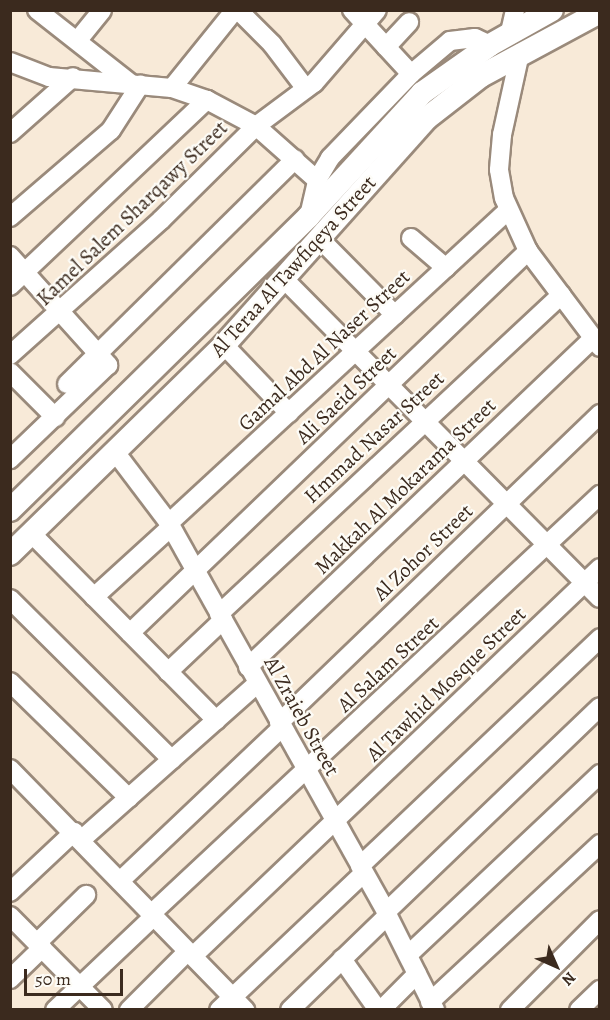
<!DOCTYPE html>
<style>
body{margin:0}
#map{position:relative;width:610px;height:1020px;overflow:hidden;background:#f8ead8;font-family:Alegreya,serif}
div>[style]{position:absolute}
.roads{filter:drop-shadow(2px 0 #9a8a7b) drop-shadow(-2px 0 #9a8a7b) drop-shadow(0 2px #9a8a7b) drop-shadow(0 -2px #9a8a7b)}
.minor>*{height:18px;margin:-9px;padding:0 9px;transform-origin:9px;border-radius:9px;background:#fff}
.major>*{height:22px;margin:-11px;padding:0 11px;transform-origin:11px;border-radius:11px;background:#fff}
span{translate:-50% -50%;white-space:nowrap;text-align:center;line-height:1.15;-webkit-text-stroke:4.5px #fdfcf7;paint-order:stroke}
.street-label{font-size:21px;color:#3b2a1e}
.frame{position:absolute;inset:0;border:12px solid #3b2a1e;pointer-events:none}
.north{position:absolute;left:526px;top:936px;width:60px;height:60px;-webkit-text-stroke:4px #fdfcf7;paint-order:stroke;rotate:135deg;font-size:16px;font-weight:700;line-height:24px;text-align:center;color:#3b2a1e}
.north::after{content:'';display:block;margin:auto;width:21px;height:27px;background:#3b2a1e;clip-path:polygon(50% 0,100% 100%,50% 72%,0 100%)}
.scale{position:absolute;left:24px;top:969px;width:99px;height:27px;box-sizing:border-box;border:3px solid #3b2a1e;border-top:0;padding-left:8px;font-size:18px;line-height:21px;white-space:nowrap;color:#3b2a1e;-webkit-text-stroke:4px #fdfcf7;paint-order:stroke}
</style>
<div id="map">
<div class="roads">
<div class="minor">
<div style="left:37px;top:10px;width:118px;rotate:38.1deg"></div>
<div style="left:238px;top:10px;width:48px;rotate:45deg"></div>
<div style="left:272px;top:44px;width:56px;rotate:52.9deg"></div>
<div style="left:352px;top:10px;width:87px;rotate:47.3deg"></div>
<div style="left:510px;top:32px;width:23px;rotate:-77deg"></div>
<div style="left:78px;top:40px;width:38px;rotate:-51deg"></div>
<div style="left:386px;top:47px;width:34px;rotate:-47deg"></div>
<div style="left:520px;top:53px;width:84px;rotate:102.4deg"></div>
<div style="left:502px;top:135px;width:35px;rotate:95deg"></div>
<div style="left:499px;top:170px;width:28px;rotate:80deg"></div>
<div style="left:504px;top:198px;width:58px;rotate:65.6deg"></div>
<div style="left:528px;top:251px;width:120px;rotate:53.1deg"></div>
<div style="left:10px;top:62px;width:42px;rotate:21deg"></div>
<div style="left:49px;top:77px;width:123px;rotate:5.1deg"></div>
<div style="left:172px;top:88px;width:37px;rotate:19deg"></div>
<div style="left:207px;top:100px;width:55px;rotate:28deg"></div>
<div style="left:256px;top:126px;width:81px;rotate:41.5deg"></div>
<div style="left:172px;top:88px;width:100px;rotate:-51.1deg"></div>
<div style="left:10px;top:133px;width:84px;rotate:-41.6deg"></div>
<div style="left:309px;top:216px;width:37px;rotate:-77deg"></div>
<div style="left:317px;top:180px;width:26px;rotate:-59deg"></div>
<div style="left:330px;top:158px;width:117px;rotate:-46deg"></div>
<div style="left:411px;top:74px;width:51px;rotate:-40.2deg"></div>
<div style="left:450px;top:41px;width:25px;rotate:-7deg"></div>
<div style="left:475px;top:38px;width:17px;rotate:25deg"></div>
<div style="left:10px;top:217px;width:133px;rotate:-40.7deg"></div>
<div style="left:111px;top:130px;width:54px;rotate:-57.2deg"></div>
<div style="left:319px;top:238px;width:108px;rotate:45.4deg"></div>
<div style="left:411px;top:238px;width:46px;rotate:40.6deg"></div>
<div style="left:10px;top:256px;width:147px;rotate:48deg"></div>
<div style="left:108px;top:365px;width:136px;rotate:136.2deg"></div>
<div style="left:283px;top:278px;width:450px;rotate:45.3deg"></div>
<div style="left:10px;top:286px;width:271px;rotate:-43.4deg"></div>
<div style="left:224px;top:345px;width:94px;rotate:46.3deg"></div>
<div style="left:10px;top:355px;width:203px;rotate:-41.8deg"></div>
<div style="left:161px;top:220px;width:134px;rotate:-44.7deg"></div>
<div style="left:256px;top:126px;width:72px;rotate:-36.6deg"></div>
<div style="left:314px;top:83px;width:96px;rotate:-49.2deg"></div>
<div style="left:10px;top:372px;width:64px;rotate:45deg"></div>
<div style="left:67px;top:384px;width:320px;rotate:-44.6deg"></div>
<div style="left:116px;top:453px;width:88px;rotate:52.9deg"></div>
<div style="left:169px;top:523px;width:445px;rotate:60.8deg"></div>
<div style="left:386px;top:912px;width:110px;rotate:63.4deg"></div>
<div style="left:169px;top:523px;width:461px;rotate:-42.7deg"></div>
<div style="left:32px;top:534px;width:262px;rotate:45.3deg"></div>
<div style="left:94px;top:597px;width:104px;rotate:-42.3deg"></div>
<div style="left:10px;top:599px;width:228px;rotate:44.8deg"></div>
<div style="left:219px;top:614px;width:468px;rotate:-43deg"></div>
<div style="left:130px;top:633px;width:552px;rotate:-43.82deg"></div>
<div style="left:248px;top:667px;width:477px;rotate:-43.6deg"></div>
<div style="left:168px;top:672px;width:76px;rotate:-43.4deg"></div>
<div style="left:10px;top:682px;width:166px;rotate:44.3deg"></div>
<div style="left:279px;top:723px;width:446px;rotate:-43.9deg"></div>
<div style="left:10px;top:769px;width:337px;rotate:45.7deg"></div>
<div style="left:81px;top:840px;width:235px;rotate:-41.6deg"></div>
<div style="left:360px;top:866px;width:331px;rotate:-43.5deg"></div>
<div style="left:120px;top:881px;width:222px;rotate:-43.5deg"></div>
<div style="left:10px;top:892px;width:88px;rotate:-43.2deg"></div>
<div style="left:386px;top:912px;width:296px;rotate:-43.8deg"></div>
<div style="left:152px;top:913px;width:613px;rotate:-43.02deg"></div>
<div style="left:10px;top:916px;width:132px;rotate:45.3deg"></div>
<div style="left:37px;top:943px;width:69px;rotate:-44.4deg"></div>
<div style="left:408px;top:955px;width:264px;rotate:-43.3deg"></div>
<div style="left:193px;top:956px;width:562px;rotate:-43.63deg"></div>
<div style="left:342px;top:959px;width:62px;rotate:54.8deg"></div>
<div style="left:10px;top:979px;width:45px;rotate:-44.1deg"></div>
<div style="left:430px;top:1002px;width:232px;rotate:-42.9deg"></div>
<div style="left:55px;top:1010px;width:137px;rotate:-43.5deg"></div>
<div style="left:129px;top:1010px;width:83px;rotate:-45deg"></div>
<div style="left:219px;top:1010px;width:199px;rotate:-43.4deg"></div>
<div style="left:290px;top:1010px;width:136px;rotate:-44.1deg"></div>
<div style="left:381px;top:1010px;width:51px;rotate:-45deg"></div>
<div style="left:510px;top:1010px;width:127px;rotate:-45deg"></div>
<div style="left:579px;top:1010px;width:29px;rotate:-44deg"></div>
</div>
<div class="major">
<div style="left:10px;top:510px;width:419px;rotate:-44.5deg"></div>
<div style="left:309px;top:216px;width:167px;rotate:-47.4deg"></div>
<div style="left:422px;top:93px;width:83px;rotate:-35.2deg"></div>
<div style="left:490px;top:45px;width:71px;rotate:-29.4deg"></div>
<div style="left:10px;top:554px;width:299px;rotate:-44.3deg"></div>
<div style="left:224px;top:345px;width:305px;rotate:-48.2deg"></div>
<div style="left:427px;top:118px;width:68px;rotate:-37.9deg"></div>
<div style="left:481px;top:76px;width:135px;rotate:-28.3deg"></div>
</div>
</div>
<div class="street-label">
<span style="left:132px;top:213px;rotate:-44deg">Kamel Salem Sharqawy Street</span>
<span style="left:293px;top:266px;rotate:-48deg">Al Teraa Al Tawfiqeya Street</span>
<span style="left:324px;top:350px;rotate:-43deg">Gamal Abd Al Naser Street</span>
<span style="left:346px;top:395px;rotate:-44deg">Ali Saeid Street</span>
<span style="left:374px;top:437px;rotate:-43deg">Hmmad Nasar Street</span>
<span style="left:405px;top:486px;rotate:-44deg">Makkah Al Mokarama Street</span>
<span style="left:423px;top:552px;rotate:-44deg">Al Zohor Street</span>
<span style="left:388px;top:664px;rotate:-43deg">Al Salam Street</span>
<span style="left:446px;top:684px;rotate:-44deg">Al Tawhid Mosque Street</span>
<span style="left:302px;top:716px;rotate:61deg">Al Zraieb Street</span>
</div>
<div class="frame"></div>
<div class="north">N</div>
<div class="scale">50 m</div>
</div>
